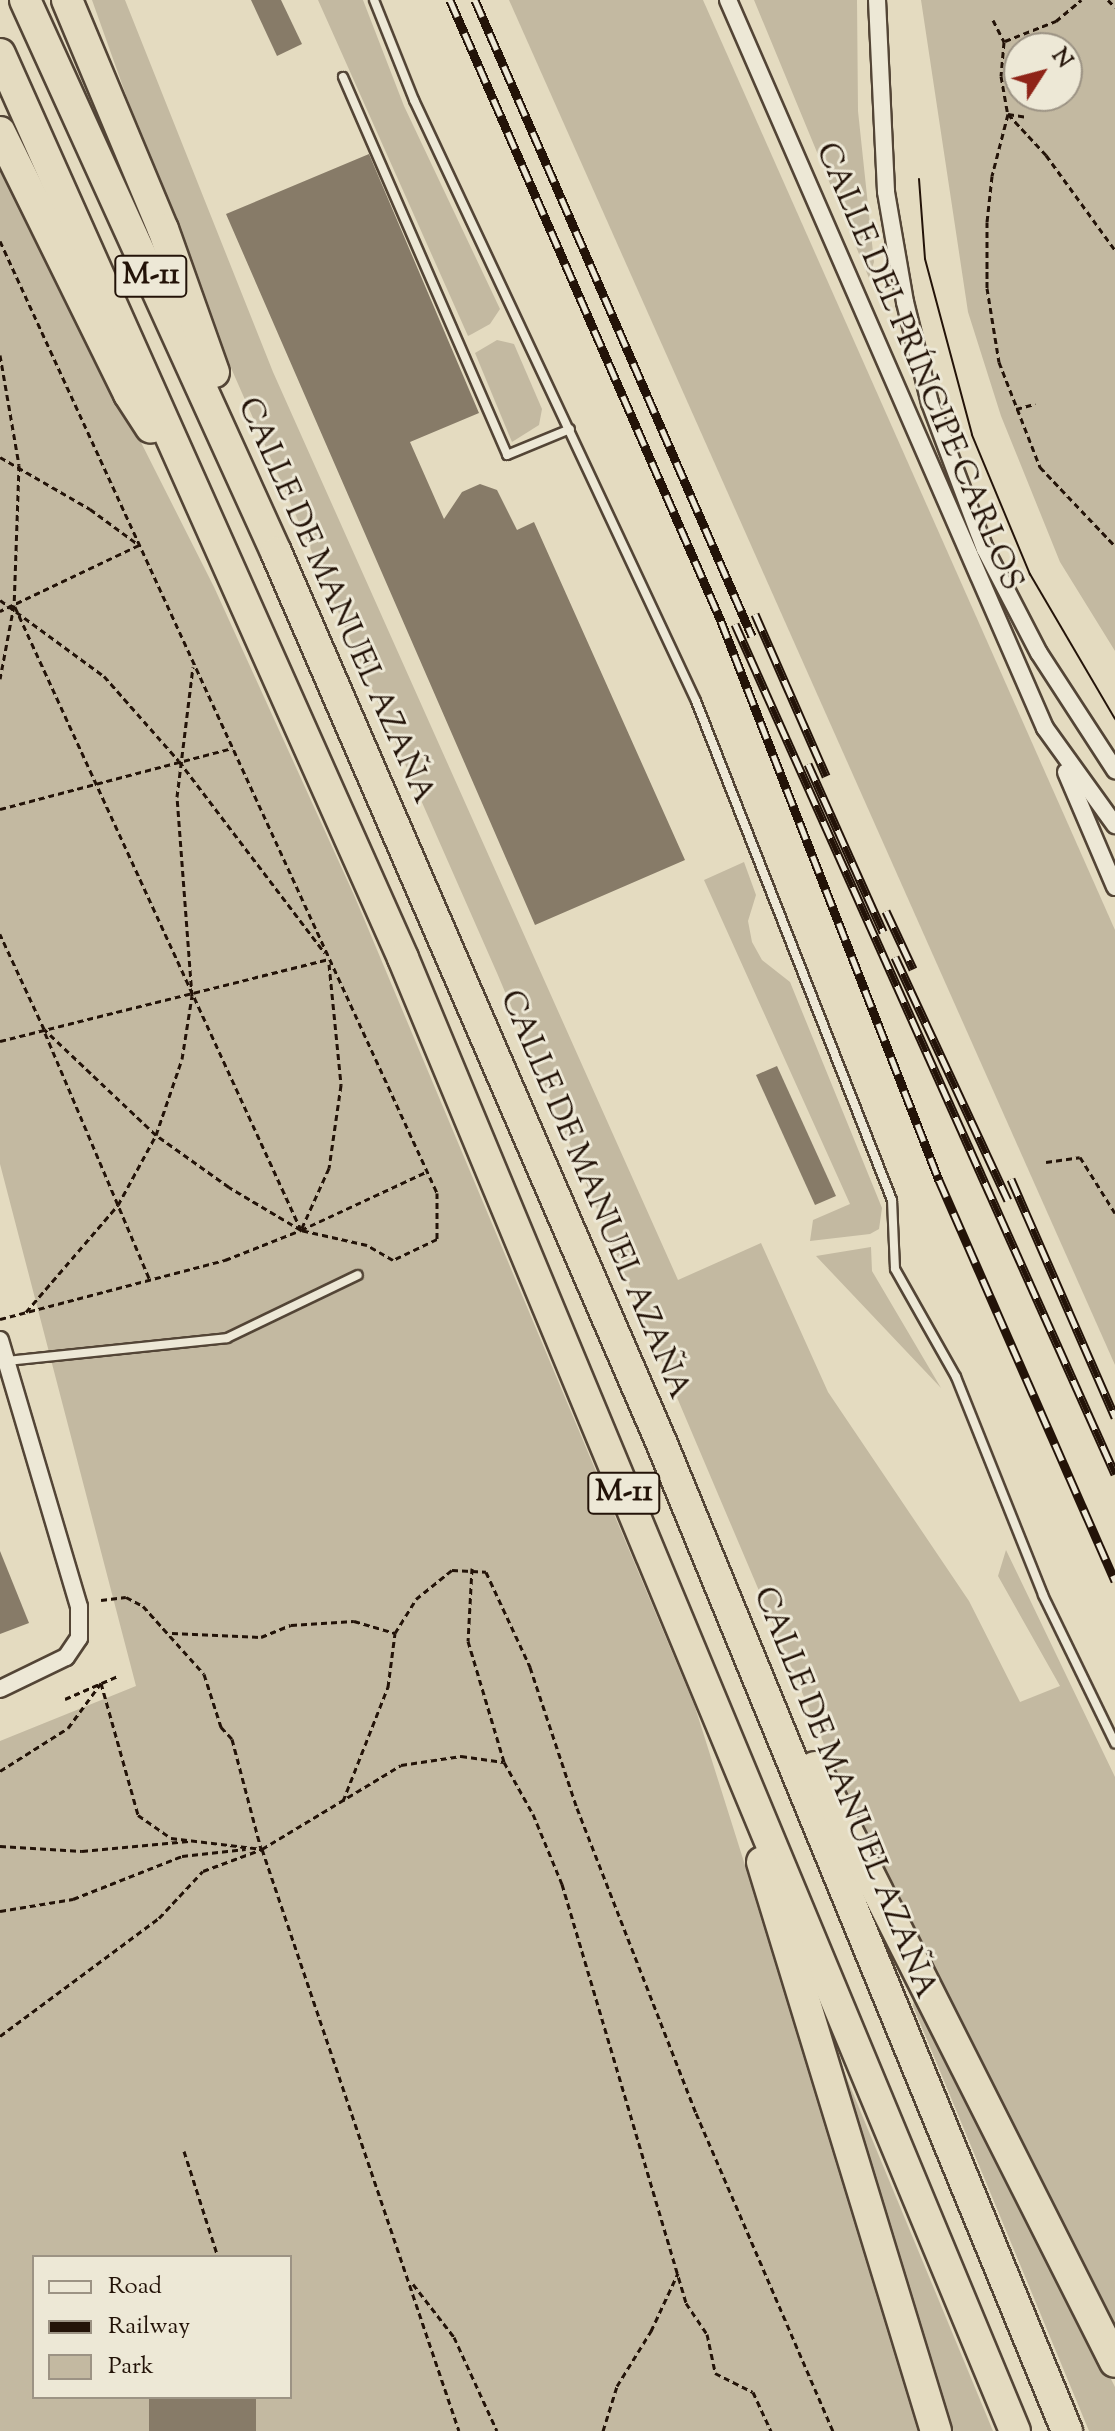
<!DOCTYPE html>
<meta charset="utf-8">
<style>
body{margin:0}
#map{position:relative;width:1115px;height:2431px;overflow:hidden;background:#e4dbc0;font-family:"Sorts Mill Goudy",serif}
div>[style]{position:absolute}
.green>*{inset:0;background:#c3b9a1}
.building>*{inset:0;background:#877b68}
.path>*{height:3px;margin-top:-1.5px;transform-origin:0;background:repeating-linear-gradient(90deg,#231308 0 6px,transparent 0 10px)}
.roads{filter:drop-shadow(2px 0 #534536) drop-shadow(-2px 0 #534536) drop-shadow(0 2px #534536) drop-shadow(0 -2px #534536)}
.service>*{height:8px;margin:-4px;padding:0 4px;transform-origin:4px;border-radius:4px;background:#ede8d6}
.minor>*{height:16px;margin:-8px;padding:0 8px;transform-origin:8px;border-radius:8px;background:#ede8d6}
.motorway>*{height:30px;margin:-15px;padding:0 15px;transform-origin:15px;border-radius:15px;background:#e4dbc0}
.tram>*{height:2px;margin:-1px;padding:0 1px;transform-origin:1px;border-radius:1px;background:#231308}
.rail>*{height:9px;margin-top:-4.5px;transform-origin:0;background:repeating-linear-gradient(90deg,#ede8d6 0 18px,#231308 0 36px);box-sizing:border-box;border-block:2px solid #231308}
span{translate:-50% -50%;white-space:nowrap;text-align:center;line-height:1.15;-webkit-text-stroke:6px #ede8d6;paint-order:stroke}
.shield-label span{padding:2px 6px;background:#ede8d6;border:2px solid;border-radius:6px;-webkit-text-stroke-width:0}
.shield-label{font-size:30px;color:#231308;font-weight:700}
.street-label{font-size:32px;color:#231308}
.legend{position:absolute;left:32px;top:2255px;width:260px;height:144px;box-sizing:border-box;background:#ede8d6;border:2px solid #9c9384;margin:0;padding:10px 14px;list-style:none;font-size:24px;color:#231308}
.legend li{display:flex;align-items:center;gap:16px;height:40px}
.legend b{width:40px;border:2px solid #9c9384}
.north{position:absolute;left:1003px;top:32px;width:80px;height:80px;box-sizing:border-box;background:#ede8d6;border:2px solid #9c9384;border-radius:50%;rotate:54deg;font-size:22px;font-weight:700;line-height:32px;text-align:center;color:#231308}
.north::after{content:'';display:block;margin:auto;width:28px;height:36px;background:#8f2418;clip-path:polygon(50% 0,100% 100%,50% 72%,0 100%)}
</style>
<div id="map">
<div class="green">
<div style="clip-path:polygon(92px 0,125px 0,273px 372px,678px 1280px,761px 1243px,828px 1392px,969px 1601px,1020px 1702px,1060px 1686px,998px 1576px,1006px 1550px,1115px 1777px,1115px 2332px,877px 1869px,497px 973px,191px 277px)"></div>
<div style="clip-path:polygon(318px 0,363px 0,404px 106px,500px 309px,490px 324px,472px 334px,468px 336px)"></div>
<div style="clip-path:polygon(509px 0,703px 0,1115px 930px,1115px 1365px)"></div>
<div style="clip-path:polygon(754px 0,857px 0,858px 111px,874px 262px,869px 278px)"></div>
<div style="clip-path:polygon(evenodd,921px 0,1115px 0,1115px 651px,1060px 562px,1001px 416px,968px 312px,921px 0,1067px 48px,1067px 96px,1019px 96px,1019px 48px,1067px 48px)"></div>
<div style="clip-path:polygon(evenodd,0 163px,214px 587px,354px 895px,695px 1707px,924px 2431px,0 2431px,0 1741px,136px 1686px,0 1164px,0 163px,34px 2257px,290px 2257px,290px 2397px,34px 2397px,34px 2257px)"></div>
<div style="clip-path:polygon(497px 340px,514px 344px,542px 409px,539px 425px,512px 442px,475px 353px)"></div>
<div style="clip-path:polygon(744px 862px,756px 895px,748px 921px,752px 942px,762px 960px,790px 982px,882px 1208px,879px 1229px,870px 1234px,810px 1241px,813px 1220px,850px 1204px,704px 880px)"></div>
<div style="clip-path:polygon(871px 1247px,872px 1271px,941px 1388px,816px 1256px)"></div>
<div style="clip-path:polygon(915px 1990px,1115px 2387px,1115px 2431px,1089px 2431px,913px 2006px)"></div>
<div style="clip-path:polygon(833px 2045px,993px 2431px,946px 2431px)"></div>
</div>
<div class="building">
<div style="clip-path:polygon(251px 0,281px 0,302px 44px,277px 56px)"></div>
<div style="clip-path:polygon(369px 154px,479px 413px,410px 442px,444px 519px,462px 492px,480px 484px,497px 490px,517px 530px,534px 522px,685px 860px,535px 925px,226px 214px)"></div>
<div style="clip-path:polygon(777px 1066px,836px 1196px,815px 1205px,756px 1075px)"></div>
<div style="clip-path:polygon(0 1551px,29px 1623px,0 1634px)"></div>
<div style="clip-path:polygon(149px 2397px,256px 2397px,256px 2431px,149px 2431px)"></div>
</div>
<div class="path">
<div style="left:1108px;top:0;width:10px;rotate:45deg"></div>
<div style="left:993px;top:20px;width:25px;rotate:63deg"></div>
<div style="left:1004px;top:42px;width:34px;rotate:95deg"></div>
<div style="left:1001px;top:76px;width:39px;rotate:80deg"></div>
<div style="left:1008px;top:114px;width:18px;rotate:9deg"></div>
<div style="left:1005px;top:41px;width:55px;rotate:-21.4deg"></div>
<div style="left:1056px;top:21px;width:33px;rotate:-40deg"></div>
<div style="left:1008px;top:114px;width:64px;rotate:104.5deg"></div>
<div style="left:992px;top:176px;width:46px;rotate:96.2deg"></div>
<div style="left:987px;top:222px;width:66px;rotate:90deg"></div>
<div style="left:987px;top:288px;width:75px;rotate:80.8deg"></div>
<div style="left:999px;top:362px;width:113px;rotate:68.7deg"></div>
<div style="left:1040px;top:467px;width:109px;rotate:46.5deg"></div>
<div style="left:1008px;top:114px;width:56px;rotate:47.2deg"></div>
<div style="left:1046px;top:155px;width:117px;rotate:54deg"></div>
<div style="left:0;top:241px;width:1048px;rotate:65.34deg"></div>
<div style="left:437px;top:1193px;width:46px;rotate:90deg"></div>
<div style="left:437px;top:1239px;width:49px;rotate:154.5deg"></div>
<div style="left:393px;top:1260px;width:30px;rotate:-150deg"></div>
<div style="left:367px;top:1245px;width:68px;rotate:-167.2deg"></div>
<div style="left:301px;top:1230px;width:84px;rotate:-149.2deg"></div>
<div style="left:229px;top:1187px;width:90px;rotate:-144.5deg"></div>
<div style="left:156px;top:1135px;width:154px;rotate:-136.6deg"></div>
<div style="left:44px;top:1029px;width:105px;rotate:-114.9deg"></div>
<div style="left:0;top:355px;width:112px;rotate:80.2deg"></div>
<div style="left:19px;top:465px;width:140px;rotate:92deg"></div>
<div style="left:14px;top:605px;width:75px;rotate:100.7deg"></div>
<div style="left:1016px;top:409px;width:20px;rotate:-15deg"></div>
<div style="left:0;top:457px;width:104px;rotate:30deg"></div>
<div style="left:90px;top:509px;width:61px;rotate:36.3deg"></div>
<div style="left:139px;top:545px;width:154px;rotate:154.6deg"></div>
<div style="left:0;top:600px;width:129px;rotate:36.2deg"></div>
<div style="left:104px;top:676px;width:113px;rotate:48.6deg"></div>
<div style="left:179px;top:761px;width:241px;rotate:52.8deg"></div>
<div style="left:0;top:809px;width:240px;rotate:-14.7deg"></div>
<div style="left:329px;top:964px;width:122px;rotate:84.3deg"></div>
<div style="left:341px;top:1085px;width:84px;rotate:98.2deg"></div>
<div style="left:329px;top:1168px;width:68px;rotate:114.3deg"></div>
<div style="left:301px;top:1230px;width:138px;rotate:-24.9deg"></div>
<div style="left:45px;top:1033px;width:268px;rotate:67deg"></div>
<div style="left:0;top:1041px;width:339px;rotate:-14deg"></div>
<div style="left:1046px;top:1162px;width:34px;rotate:-8deg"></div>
<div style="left:1080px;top:1157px;width:66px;rotate:58deg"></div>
<div style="left:26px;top:1312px;width:141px;rotate:-49.3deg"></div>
<div style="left:118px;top:1205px;width:80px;rotate:-61.5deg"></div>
<div style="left:156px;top:1135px;width:80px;rotate:-71.1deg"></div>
<div style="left:182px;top:1059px;width:64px;rotate:-81deg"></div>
<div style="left:192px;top:996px;width:200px;rotate:-94.3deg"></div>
<div style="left:177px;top:797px;width:131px;rotate:-83deg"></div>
<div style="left:0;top:1319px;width:233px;rotate:-14.7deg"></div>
<div style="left:225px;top:1260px;width:82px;rotate:-21.5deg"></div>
<div style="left:301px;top:1230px;width:688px;rotate:-114.66deg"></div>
<div style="left:472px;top:1568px;width:73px;rotate:93.1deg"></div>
<div style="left:468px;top:1641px;width:126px;rotate:73.4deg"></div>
<div style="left:504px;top:1762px;width:60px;rotate:60.9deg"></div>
<div style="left:533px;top:1814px;width:76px;rotate:67.5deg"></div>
<div style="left:562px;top:1884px;width:437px;rotate:73.5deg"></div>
<div style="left:686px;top:2303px;width:37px;rotate:56deg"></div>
<div style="left:707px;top:2334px;width:40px;rotate:78deg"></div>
<div style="left:715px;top:2373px;width:42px;rotate:26.6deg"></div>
<div style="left:753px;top:2392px;width:43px;rotate:65.2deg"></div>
<div style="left:101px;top:1600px;width:25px;rotate:-7deg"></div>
<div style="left:126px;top:1597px;width:19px;rotate:28deg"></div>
<div style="left:143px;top:1606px;width:91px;rotate:48.1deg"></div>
<div style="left:204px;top:1674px;width:56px;rotate:72.2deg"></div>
<div style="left:221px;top:1727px;width:16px;rotate:47deg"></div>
<div style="left:232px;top:1739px;width:114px;rotate:75.2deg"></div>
<div style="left:172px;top:1633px;width:89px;rotate:2.6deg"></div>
<div style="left:261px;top:1637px;width:32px;rotate:-22deg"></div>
<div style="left:291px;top:1625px;width:63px;rotate:-3.6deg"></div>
<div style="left:354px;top:1621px;width:43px;rotate:16.3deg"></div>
<div style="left:101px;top:1683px;width:137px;rotate:74.3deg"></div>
<div style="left:138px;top:1815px;width:40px;rotate:34.9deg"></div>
<div style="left:171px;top:1838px;width:92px;rotate:6.9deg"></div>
<div style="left:262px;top:1849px;width:614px;rotate:71.3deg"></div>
<div style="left:65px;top:1699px;width:58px;rotate:-23.5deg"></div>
<div style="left:0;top:1771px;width:80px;rotate:-32.3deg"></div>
<div style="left:68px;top:1728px;width:56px;rotate:-53.7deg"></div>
<div style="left:343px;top:1801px;width:123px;rotate:-68.5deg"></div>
<div style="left:388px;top:1687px;width:54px;rotate:-82.6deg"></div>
<div style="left:395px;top:1633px;width:40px;rotate:-58deg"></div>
<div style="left:416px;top:1599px;width:46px;rotate:-38.9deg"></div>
<div style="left:452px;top:1570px;width:34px;rotate:3deg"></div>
<div style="left:486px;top:1572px;width:105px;rotate:65.1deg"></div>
<div style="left:530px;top:1667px;width:149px;rotate:71.6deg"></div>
<div style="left:577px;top:1808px;width:327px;rotate:68.7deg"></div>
<div style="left:696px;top:2113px;width:346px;rotate:66.7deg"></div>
<div style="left:0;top:1846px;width:82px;rotate:3.5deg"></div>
<div style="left:82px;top:1851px;width:107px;rotate:-5.3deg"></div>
<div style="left:0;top:1911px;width:74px;rotate:-9.3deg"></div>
<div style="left:73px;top:1899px;width:117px;rotate:-21.5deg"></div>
<div style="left:182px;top:1856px;width:64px;rotate:-6.2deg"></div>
<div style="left:0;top:2036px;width:198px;rotate:-36.6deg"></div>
<div style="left:159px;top:1918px;width:64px;rotate:-46.9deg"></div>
<div style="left:203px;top:1871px;width:63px;rotate:-20.4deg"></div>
<div style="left:262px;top:1849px;width:162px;rotate:-31.1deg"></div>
<div style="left:401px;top:1765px;width:61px;rotate:-8.5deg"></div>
<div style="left:461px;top:1756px;width:43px;rotate:7.9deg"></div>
<div style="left:184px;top:2151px;width:111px;rotate:72.2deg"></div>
<div style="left:413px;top:2284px;width:67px;rotate:52.3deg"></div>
<div style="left:454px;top:2337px;width:103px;rotate:65.4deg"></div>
<div style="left:603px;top:2431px;width:47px;rotate:-72.7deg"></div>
<div style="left:617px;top:2386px;width:65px;rotate:-58.3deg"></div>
<div style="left:651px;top:2331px;width:64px;rotate:-65deg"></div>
</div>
<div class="roads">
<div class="service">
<div style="left:374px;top:0;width:108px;rotate:68.2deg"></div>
<div style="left:414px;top:100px;width:664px;rotate:64.86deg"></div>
<div style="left:696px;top:701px;width:536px;rotate:68.56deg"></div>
<div style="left:892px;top:1200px;width:69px;rotate:87.5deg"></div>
<div style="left:895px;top:1269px;width:124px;rotate:60.5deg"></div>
<div style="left:956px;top:1377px;width:235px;rotate:68.2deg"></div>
<div style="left:1043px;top:1595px;width:165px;rotate:64.1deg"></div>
<div style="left:343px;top:77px;width:412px;rotate:66.5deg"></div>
<div style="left:507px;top:455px;width:68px;rotate:-22.4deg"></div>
<div style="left:6px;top:1361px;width:222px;rotate:-5.9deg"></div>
<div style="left:227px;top:1338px;width:145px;rotate:-25.7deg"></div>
</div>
<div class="minor">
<div style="left:728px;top:0;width:794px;rotate:66.47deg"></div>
<div style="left:1045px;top:728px;width:120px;rotate:54.2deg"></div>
<div style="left:877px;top:0;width:192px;rotate:87.3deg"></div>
<div style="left:886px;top:192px;width:112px;rotate:80.2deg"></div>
<div style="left:905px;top:302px;width:104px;rotate:76.1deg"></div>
<div style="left:930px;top:403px;width:156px;rotate:69.4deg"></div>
<div style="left:985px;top:549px;width:117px;rotate:62.6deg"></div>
<div style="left:1039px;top:653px;width:140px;rotate:57deg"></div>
<div style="left:1066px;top:772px;width:125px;rotate:66.9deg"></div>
<div style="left:0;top:1340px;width:278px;rotate:73.5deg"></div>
<div style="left:79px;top:1607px;width:31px;rotate:90deg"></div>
<div style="left:79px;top:1638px;width:23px;rotate:124deg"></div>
<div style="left:66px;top:1657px;width:73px;rotate:154.1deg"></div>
</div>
<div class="motorway">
<div style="left:25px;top:0;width:606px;rotate:65.55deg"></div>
<div style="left:276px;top:552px;width:972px;rotate:66.6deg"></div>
<div style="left:662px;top:1444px;width:1067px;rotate:67.69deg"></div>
<div style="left:67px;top:0;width:248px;rotate:67.3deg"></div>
<div style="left:163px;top:229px;width:152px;rotate:70.4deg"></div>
<div style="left:0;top:54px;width:990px;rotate:65.97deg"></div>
<div style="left:403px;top:958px;width:1595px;rotate:67.44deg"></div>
<div style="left:0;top:132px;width:292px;rotate:63.8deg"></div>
<div style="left:129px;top:394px;width:40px;rotate:57.1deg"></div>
<div style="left:815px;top:1767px;width:666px;rotate:63.24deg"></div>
<div style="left:762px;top:1862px;width:595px;rotate:73deg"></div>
</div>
</div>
<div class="tram">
<div style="left:919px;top:179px;width:80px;rotate:85.7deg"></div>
<div style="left:925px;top:259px;width:182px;rotate:75deg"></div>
<div style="left:972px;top:435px;width:151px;rotate:67.4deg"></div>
<div style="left:1030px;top:574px;width:168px;rotate:59.6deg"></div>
</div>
<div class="rail">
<div style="left:450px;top:0;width:678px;rotate:66.42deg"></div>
<div style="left:721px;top:621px;width:600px;rotate:68.7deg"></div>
<div style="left:939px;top:1180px;width:438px;rotate:66.3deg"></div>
<div style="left:475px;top:0;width:694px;rotate:66.47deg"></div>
<div style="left:755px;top:614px;width:177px;rotate:66.3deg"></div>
<div style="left:735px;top:624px;width:931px;rotate:65.91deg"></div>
<div style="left:808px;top:764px;width:184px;rotate:65.9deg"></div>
<div style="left:886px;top:911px;width:64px;rotate:65deg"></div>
<div style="left:895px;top:957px;width:268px;rotate:65.1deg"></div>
<div style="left:1011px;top:1179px;width:260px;rotate:66.4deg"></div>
</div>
<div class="shield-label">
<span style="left:151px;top:276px">M-11</span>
<span style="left:624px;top:1493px">M-11</span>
</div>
<div class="street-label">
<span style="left:918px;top:367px;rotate:67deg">CALLE DEL PRÍNCIPE CARLOS</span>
<span style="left:335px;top:601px;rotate:66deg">CALLE DE MANUEL AZAÑA</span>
<span style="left:594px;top:1195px;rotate:67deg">CALLE DE MANUEL AZAÑA</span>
<span style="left:844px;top:1793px;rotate:68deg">CALLE DE MANUEL AZAÑA</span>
</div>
<ul class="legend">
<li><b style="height:10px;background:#ede8d6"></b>Road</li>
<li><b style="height:10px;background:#231308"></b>Railway</li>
<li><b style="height:22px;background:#c3b9a1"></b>Park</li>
</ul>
<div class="north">N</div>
</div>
